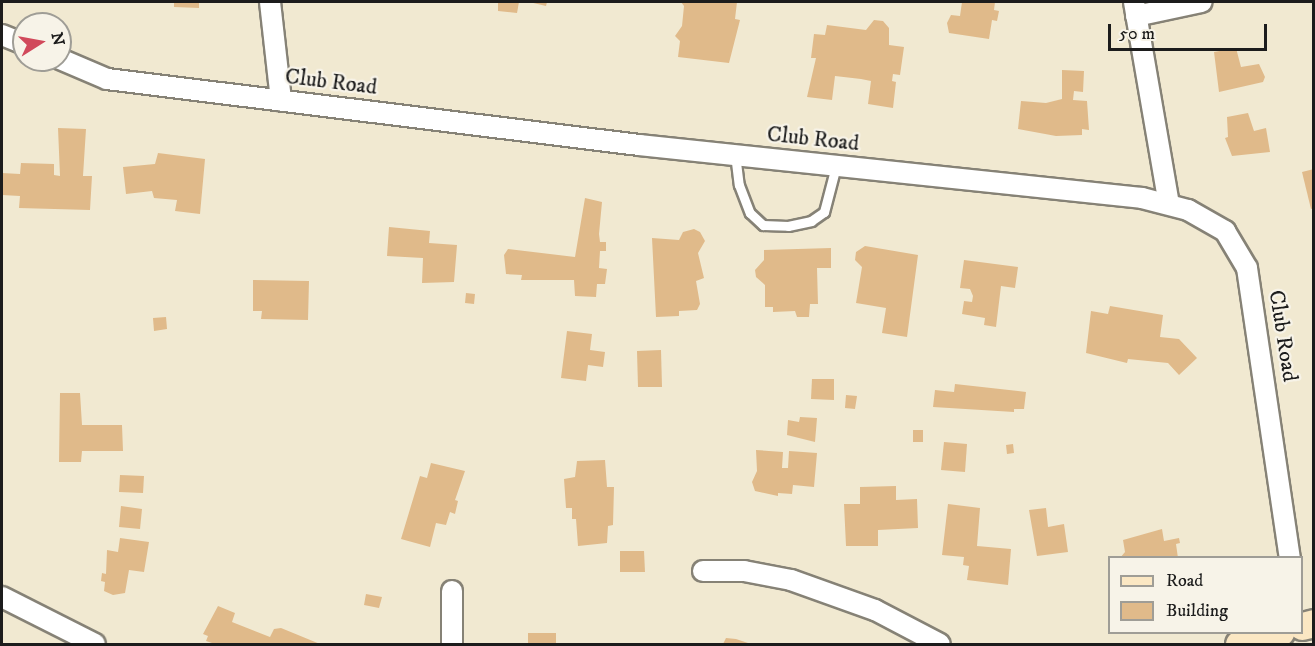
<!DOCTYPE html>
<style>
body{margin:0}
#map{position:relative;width:1315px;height:646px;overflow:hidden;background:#f1e9d1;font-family:"IM FELL DW Pica",serif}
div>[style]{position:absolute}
.building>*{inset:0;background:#e0ba8a}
.roads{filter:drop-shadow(2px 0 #868276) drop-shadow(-2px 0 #868276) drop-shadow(0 2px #868276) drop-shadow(0 -2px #868276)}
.lane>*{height:9px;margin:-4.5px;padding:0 4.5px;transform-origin:4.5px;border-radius:4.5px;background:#fff}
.street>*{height:20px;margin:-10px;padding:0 10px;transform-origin:10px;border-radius:10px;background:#fff}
.secondary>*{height:27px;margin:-13.5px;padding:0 13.5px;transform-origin:13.5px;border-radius:13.5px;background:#fbe7c3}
span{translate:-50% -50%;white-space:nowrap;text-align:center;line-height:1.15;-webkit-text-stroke:4.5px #f7f3e8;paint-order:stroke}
.street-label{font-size:22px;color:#1c1c1c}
.frame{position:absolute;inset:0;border:3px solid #1c1c1c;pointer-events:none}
.legend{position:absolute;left:1108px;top:556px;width:195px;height:78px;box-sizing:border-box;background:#f7f3e8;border:2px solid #9f9d96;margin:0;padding:8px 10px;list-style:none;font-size:18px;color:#1c1c1c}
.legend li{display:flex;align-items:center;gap:12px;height:30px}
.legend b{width:30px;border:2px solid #9f9d96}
.north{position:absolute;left:12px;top:12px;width:60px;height:60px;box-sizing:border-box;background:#f7f3e8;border:2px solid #9f9d96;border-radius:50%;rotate:79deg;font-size:16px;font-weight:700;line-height:24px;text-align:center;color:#1c1c1c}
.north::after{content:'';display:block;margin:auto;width:21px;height:27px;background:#d1495b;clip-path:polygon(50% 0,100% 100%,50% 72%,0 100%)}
.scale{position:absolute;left:1108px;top:24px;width:159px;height:27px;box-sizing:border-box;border:3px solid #1c1c1c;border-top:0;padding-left:8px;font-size:18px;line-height:21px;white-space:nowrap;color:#1c1c1c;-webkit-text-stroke:4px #f7f3e8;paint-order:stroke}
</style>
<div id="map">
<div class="building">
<div style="clip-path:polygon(174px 2px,199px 2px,199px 8px,174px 7px)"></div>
<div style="clip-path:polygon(498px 2px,519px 2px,517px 13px,498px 11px)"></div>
<div style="clip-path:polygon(529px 2px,547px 2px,546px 6px)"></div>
<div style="clip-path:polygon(681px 2px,737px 2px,735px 19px,740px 20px,729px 63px,678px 57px,680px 41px,675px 36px,682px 26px,684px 6px)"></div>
<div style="clip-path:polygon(962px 2px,995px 2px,994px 10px,999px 11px,997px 21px,992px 20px,989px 39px,949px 33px,947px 23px,951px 15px,960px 16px)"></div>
<div style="clip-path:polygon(874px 20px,883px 21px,889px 28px,889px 45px,904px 47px,900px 75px,893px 74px,892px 81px,896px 82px,893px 108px,868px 104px,871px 81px,861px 79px,835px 76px,832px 100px,807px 97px,816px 58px,811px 58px,814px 34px,825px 35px,827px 25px,866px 30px)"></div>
<div style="clip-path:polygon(1236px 48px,1241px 67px,1259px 64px,1265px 77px,1263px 82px,1219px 92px,1214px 52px)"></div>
<div style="clip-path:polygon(1062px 70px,1084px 71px,1083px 92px,1074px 91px,1073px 100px,1087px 101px,1089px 130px,1082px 129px,1082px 135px,1056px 136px,1018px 129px,1021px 101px,1046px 103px,1062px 99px)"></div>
<div style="clip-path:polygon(1248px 113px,1254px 131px,1266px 128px,1270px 152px,1232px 156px,1225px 138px,1228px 137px,1227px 117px)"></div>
<div style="clip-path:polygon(58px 128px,86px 129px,83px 176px,92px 176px,90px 210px,19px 208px,20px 196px,2px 195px,2px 173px,20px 174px,21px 163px,54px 164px,54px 175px,60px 176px)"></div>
<div style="clip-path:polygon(158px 153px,205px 159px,200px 214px,175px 211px,177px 200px,154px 198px,152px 191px,126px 194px,123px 167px,155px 164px)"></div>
<div style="clip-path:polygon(1314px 169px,1314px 208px,1311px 209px,1302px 172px)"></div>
<div style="clip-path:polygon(585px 198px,602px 202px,599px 234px,600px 242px,606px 242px,606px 251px,600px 251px,599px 268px,607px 269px,605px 284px,597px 284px,596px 297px,575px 296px,574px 280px,521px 280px,522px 275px,506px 274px,504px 255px,508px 249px,575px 257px)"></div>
<div style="clip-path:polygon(389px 227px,430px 231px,429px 243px,457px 245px,454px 282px,422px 283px,423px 258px,387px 256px)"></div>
<div style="clip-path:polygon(694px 229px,700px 232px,705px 241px,698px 253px,704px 278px,696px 281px,700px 304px,697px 310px,679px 311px,679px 316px,656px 317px,652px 238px,679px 240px,683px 232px)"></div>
<div style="clip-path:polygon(865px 246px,918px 255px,907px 337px,882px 333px,886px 308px,856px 303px,862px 267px,855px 260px,856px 252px)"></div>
<div style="clip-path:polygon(831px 248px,831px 268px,817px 268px,818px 304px,810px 304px,809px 317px,797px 317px,795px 311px,773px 312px,773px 307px,765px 307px,765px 285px,756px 277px,755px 270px,764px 260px,764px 250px)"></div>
<div style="clip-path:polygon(964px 260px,1018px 267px,1015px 288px,1001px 286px,996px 327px,984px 325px,985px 318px,962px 314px,964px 301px,972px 302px,973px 296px,970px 289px,960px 288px)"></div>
<div style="clip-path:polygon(253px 280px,309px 281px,308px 320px,261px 319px,262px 311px,253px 311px)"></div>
<div style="clip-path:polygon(466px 293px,475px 294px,474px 304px,465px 303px)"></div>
<div style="clip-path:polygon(1110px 306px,1163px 315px,1160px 337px,1179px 339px,1197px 358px,1179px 375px,1168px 363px,1128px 359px,1127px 363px,1086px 353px,1091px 311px,1108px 314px)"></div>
<div style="clip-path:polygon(166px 317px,167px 329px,154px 331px,153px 318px)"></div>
<div style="clip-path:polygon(567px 331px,592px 334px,590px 350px,605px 352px,603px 367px,588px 365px,586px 381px,561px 378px)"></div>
<div style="clip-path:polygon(661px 350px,662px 387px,638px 387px,637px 351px)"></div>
<div style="clip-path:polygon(812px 379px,834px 379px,834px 400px,811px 399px)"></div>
<div style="clip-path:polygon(955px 384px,1026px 392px,1024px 409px,1014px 409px,1014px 412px,933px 407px,935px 390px,954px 392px)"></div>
<div style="clip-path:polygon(60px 393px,80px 393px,82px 425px,122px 425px,123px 451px,82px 451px,81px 462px,59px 462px)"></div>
<div style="clip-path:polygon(846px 395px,857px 396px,855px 409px,845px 408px)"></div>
<div style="clip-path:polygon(800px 417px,817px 418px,815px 442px,787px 435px,788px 420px,799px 422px)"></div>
<div style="clip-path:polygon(913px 430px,923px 430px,923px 442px,913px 442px)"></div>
<div style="clip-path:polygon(944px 442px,967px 444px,965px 472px,941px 470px)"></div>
<div style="clip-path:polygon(1013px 444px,1014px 453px,1007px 454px,1006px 445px)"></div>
<div style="clip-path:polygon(756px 450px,783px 452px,782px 468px,788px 468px,789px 451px,817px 453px,814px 487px,793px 485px,792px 494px,778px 493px,778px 496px,755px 491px,752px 482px,757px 471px)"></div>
<div style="clip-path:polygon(605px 460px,607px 487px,614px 487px,613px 525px,608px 526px,607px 543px,578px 546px,576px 519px,572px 519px,572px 508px,566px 508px,564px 479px,575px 477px,577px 461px)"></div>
<div style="clip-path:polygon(431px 463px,465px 471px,455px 500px,458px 501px,455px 514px,450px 512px,446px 525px,436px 523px,430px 547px,401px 539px,420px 476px,427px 478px)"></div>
<div style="clip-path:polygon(120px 475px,144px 476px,143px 493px,119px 492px)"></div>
<div style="clip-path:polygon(896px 486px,896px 500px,917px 499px,918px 528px,878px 530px,878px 546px,846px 546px,844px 504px,860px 504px,860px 487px)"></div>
<div style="clip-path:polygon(948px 504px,980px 508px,977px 546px,1011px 549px,1008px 585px,967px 580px,969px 566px,963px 565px,964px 557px,942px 555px)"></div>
<div style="clip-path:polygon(121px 506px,142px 509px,140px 529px,119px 527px)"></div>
<div style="clip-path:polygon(1046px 508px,1048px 527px,1064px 524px,1068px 552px,1037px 556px,1029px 510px)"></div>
<div style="clip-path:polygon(1162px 529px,1164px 541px,1179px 538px,1180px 543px,1176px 544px,1178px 558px,1120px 558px,1125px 552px,1123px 540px)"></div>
<div style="clip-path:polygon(120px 538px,149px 542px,144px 572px,129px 570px,125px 593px,113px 595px,104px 591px,105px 582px,101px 581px,102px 573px,106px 574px,107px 550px,118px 552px)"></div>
<div style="clip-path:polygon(620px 551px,644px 551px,645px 572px,620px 572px)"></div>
<div style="clip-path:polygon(366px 594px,382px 597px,379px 608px,364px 605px)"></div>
<div style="clip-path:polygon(218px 606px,235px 613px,232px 622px,270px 637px,274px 629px,281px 628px,320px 644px,215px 644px,206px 641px,208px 636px,203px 634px)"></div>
<div style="clip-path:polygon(528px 633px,556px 633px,556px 644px,528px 644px)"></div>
<div style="clip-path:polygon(726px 638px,736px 639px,751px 644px,723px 644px)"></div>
</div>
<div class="roads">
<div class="lane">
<div style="left:735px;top:154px;width:31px;rotate:83deg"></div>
<div style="left:739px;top:185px;width:30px;rotate:69deg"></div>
<div style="left:750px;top:213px;width:18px;rotate:43deg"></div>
<div style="left:763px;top:225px;width:25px;rotate:2deg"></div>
<div style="left:788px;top:226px;width:24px;rotate:-12deg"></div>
<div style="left:811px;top:221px;width:16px;rotate:-35deg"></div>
<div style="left:824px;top:212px;width:48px;rotate:-75.4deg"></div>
</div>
<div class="street">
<div style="left:270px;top:2px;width:99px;rotate:83.6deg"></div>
<div style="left:1134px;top:2px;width:205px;rotate:80.2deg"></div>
<div style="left:1136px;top:16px;width:67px;rotate:-12deg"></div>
<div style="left:2px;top:35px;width:24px;rotate:22deg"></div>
<div style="left:60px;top:59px;width:51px;rotate:23.1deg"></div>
<div style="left:107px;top:79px;width:536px;rotate:7.07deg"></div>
<div style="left:639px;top:145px;width:506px;rotate:6.01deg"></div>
<div style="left:1142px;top:198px;width:48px;rotate:14.6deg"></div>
<div style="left:1188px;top:210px;width:43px;rotate:29.6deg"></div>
<div style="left:1225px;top:231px;width:43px;rotate:59.3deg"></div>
<div style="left:1247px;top:268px;width:293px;rotate:81.6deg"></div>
<div style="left:703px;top:571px;width:41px"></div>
<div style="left:744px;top:571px;width:48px;rotate:10.8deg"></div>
<div style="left:791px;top:580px;width:89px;rotate:19.7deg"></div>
<div style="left:875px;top:610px;width:73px;rotate:27.6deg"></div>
<div style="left:452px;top:591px;width:53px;rotate:90deg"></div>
<div style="left:2px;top:597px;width:104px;rotate:26.8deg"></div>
</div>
<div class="secondary">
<div style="left:1302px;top:626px;width:12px;rotate:-14deg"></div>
<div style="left:1239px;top:644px;width:43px;rotate:-16.3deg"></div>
</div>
</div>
<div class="street-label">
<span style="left:331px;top:82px;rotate:7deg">Club Road</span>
<span style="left:813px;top:139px;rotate:6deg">Club Road</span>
<span style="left:1283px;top:336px;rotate:81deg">Club Road</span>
</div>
<div class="frame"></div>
<ul class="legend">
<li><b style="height:8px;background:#fbe7c3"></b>Road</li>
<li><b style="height:16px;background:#e0ba8a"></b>Building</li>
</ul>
<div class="north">N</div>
<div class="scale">50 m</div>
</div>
